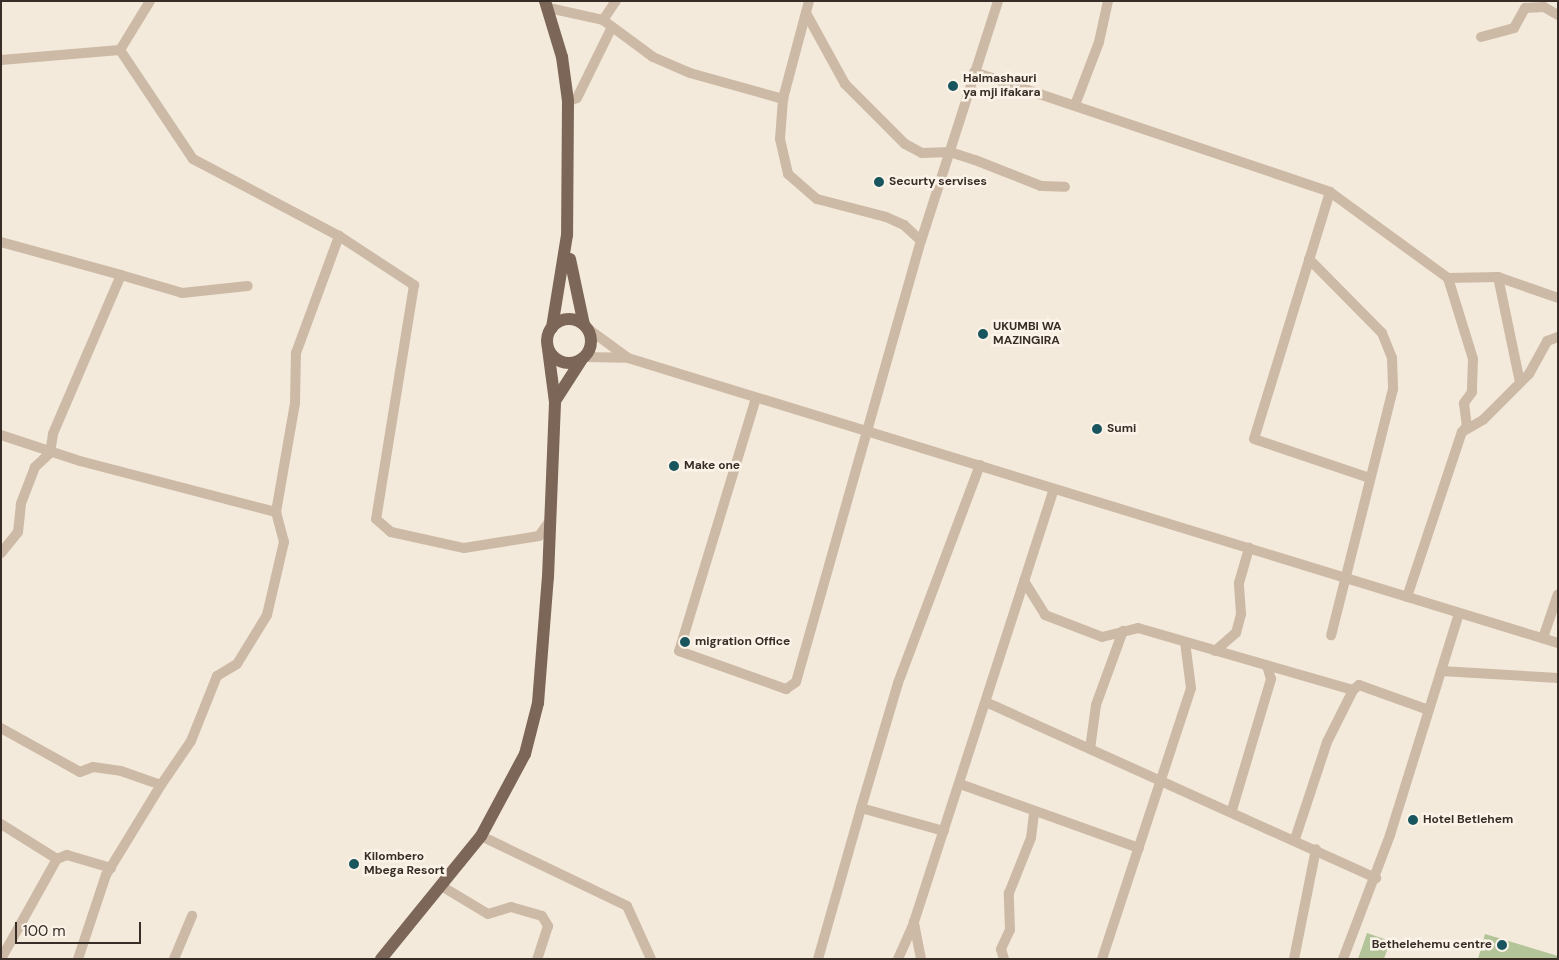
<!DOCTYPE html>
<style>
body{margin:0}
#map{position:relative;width:1559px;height:960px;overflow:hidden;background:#f4eadb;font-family:"DM Sans",sans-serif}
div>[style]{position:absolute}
.green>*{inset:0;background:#b3c499}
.minor>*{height:10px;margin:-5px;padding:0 5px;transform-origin:5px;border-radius:5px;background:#cdbaa6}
.major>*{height:12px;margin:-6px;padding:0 6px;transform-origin:6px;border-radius:6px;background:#7c6657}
.major>.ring{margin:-6px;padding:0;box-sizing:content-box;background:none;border:12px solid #7c6657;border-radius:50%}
.dots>*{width:14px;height:14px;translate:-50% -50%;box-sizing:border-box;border:2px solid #fbf3e8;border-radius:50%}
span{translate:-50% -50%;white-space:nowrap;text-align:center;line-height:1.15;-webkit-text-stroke:5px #fbf3e8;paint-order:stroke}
.poi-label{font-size:12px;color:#382e27;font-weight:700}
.left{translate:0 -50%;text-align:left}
.right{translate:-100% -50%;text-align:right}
.frame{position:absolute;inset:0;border:2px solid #382e27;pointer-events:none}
.scale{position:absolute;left:15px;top:922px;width:126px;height:22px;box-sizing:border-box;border:2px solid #382e27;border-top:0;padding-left:6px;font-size:15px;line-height:18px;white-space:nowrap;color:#382e27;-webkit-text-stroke:4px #fbf3e8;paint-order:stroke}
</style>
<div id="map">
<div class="green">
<div style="clip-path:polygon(1367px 933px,1390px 941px,1384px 959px,1358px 959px)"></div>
<div style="clip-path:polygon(1485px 934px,1558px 956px,1558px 959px,1478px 959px)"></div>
</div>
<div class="minor">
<div style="left:809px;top:1px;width:101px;rotate:104.9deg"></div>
<div style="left:783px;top:99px;width:40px;rotate:94.3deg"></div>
<div style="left:780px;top:139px;width:36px;rotate:77deg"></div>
<div style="left:788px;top:174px;width:38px;rotate:41deg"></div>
<div style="left:817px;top:199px;width:71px;rotate:14.6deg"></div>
<div style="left:886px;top:217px;width:20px;rotate:24deg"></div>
<div style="left:904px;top:225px;width:23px;rotate:43deg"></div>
<div style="left:549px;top:8px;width:55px;rotate:12.5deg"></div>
<div style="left:603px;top:20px;width:62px;rotate:36.5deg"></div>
<div style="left:653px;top:57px;width:40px;rotate:23.4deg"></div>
<div style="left:690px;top:73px;width:97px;rotate:15.6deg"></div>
<div style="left:806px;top:13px;width:81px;rotate:61.2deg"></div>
<div style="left:845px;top:84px;width:85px;rotate:45deg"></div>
<div style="left:905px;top:144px;width:19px;rotate:28deg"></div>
<div style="left:922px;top:153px;width:28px;rotate:-2deg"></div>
<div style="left:950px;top:152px;width:26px;rotate:18deg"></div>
<div style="left:975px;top:160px;width:71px;rotate:21.5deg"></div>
<div style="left:1041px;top:186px;width:24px;rotate:2deg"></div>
<div style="left:603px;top:20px;width:23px;rotate:-56deg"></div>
<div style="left:1481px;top:37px;width:34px;rotate:-15deg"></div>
<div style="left:1514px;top:28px;width:23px;rotate:-61deg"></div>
<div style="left:1525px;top:8px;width:19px;rotate:-3deg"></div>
<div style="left:1544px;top:7px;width:16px;rotate:30deg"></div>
<div style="left:120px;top:50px;width:131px;rotate:56.2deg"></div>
<div style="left:193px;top:159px;width:165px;rotate:27.8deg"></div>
<div style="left:339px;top:236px;width:90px;rotate:33.2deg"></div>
<div style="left:414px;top:285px;width:237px;rotate:99.2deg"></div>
<div style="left:376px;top:519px;width:20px;rotate:41deg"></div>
<div style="left:391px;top:532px;width:75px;rotate:12.4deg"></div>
<div style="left:464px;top:548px;width:76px;rotate:-9.1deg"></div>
<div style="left:539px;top:536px;width:19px;rotate:-55deg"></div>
<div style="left:1px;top:60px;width:119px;rotate:-4.8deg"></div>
<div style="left:120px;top:50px;width:57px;rotate:-58.5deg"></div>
<div style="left:974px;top:72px;width:376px;rotate:18.6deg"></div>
<div style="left:1330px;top:192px;width:146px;rotate:36.1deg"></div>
<div style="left:1448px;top:278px;width:50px;rotate:-1.1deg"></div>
<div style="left:1498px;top:277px;width:64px;rotate:19.3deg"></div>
<div style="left:568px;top:101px;width:9px;rotate:-18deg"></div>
<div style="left:577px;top:98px;width:77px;rotate:-63.8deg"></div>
<div style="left:1075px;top:105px;width:67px;rotate:-69.1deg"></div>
<div style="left:1099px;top:42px;width:42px;rotate:-77.6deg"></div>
<div style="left:1330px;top:192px;width:258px;rotate:107.1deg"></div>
<div style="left:1254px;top:439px;width:122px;rotate:18.6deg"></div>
<div style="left:1px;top:242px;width:124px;rotate:15.4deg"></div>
<div style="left:121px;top:275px;width:173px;rotate:113.2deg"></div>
<div style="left:53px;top:434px;width:19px;rotate:99deg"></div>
<div style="left:50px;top:453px;width:21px;rotate:137deg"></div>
<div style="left:35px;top:467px;width:40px;rotate:111deg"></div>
<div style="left:21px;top:504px;width:28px;rotate:96deg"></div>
<div style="left:18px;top:532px;width:27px;rotate:129deg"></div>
<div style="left:1309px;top:259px;width:104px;rotate:45.4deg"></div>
<div style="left:1382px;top:333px;width:27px;rotate:68deg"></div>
<div style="left:1392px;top:358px;width:31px;rotate:88deg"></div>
<div style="left:1393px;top:389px;width:254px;rotate:104.1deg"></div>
<div style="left:121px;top:275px;width:64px;rotate:16.4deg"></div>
<div style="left:182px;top:293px;width:66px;rotate:-6.1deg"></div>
<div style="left:1498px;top:277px;width:107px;rotate:78.2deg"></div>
<div style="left:1448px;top:278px;width:85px;rotate:72.8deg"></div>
<div style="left:1473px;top:359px;width:33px;rotate:92deg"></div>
<div style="left:1472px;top:392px;width:14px;rotate:126deg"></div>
<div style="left:1464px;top:403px;width:23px;rotate:83deg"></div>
<div style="left:1467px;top:426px;width:8px;rotate:130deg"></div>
<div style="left:587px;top:328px;width:51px;rotate:36.2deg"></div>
<div style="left:628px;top:358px;width:973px;rotate:17.04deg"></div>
<div style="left:585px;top:357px;width:39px;rotate:1deg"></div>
<div style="left:756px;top:398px;width:264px;rotate:106.9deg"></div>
<div style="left:679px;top:651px;width:114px;rotate:19.6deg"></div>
<div style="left:786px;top:689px;width:12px;rotate:-35deg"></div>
<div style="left:796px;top:682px;width:458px;rotate:-74.2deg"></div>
<div style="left:921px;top:241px;width:252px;rotate:-72.2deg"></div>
<div style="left:1px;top:435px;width:83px;rotate:18.2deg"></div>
<div style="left:80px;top:461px;width:203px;rotate:14.6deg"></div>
<div style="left:276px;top:512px;width:111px;rotate:-80.1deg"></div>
<div style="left:295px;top:403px;width:50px;rotate:-88.9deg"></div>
<div style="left:296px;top:353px;width:125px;rotate:-69.8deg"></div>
<div style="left:1024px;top:581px;width:40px;rotate:58deg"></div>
<div style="left:1045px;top:615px;width:61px;rotate:21.1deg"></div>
<div style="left:1102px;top:637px;width:37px;rotate:-14deg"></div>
<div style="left:1138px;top:628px;width:224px;rotate:16.1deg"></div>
<div style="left:1353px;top:690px;width:8px;rotate:-40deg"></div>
<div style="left:1359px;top:685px;width:74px;rotate:19.7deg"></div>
<div style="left:1407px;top:597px;width:174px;rotate:-71.6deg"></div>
<div style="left:1462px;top:432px;width:24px;rotate:-30deg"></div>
<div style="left:1483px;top:420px;width:65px;rotate:-45deg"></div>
<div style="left:1529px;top:374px;width:38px;rotate:-61deg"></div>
<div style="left:1547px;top:341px;width:12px;rotate:-20deg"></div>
<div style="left:1543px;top:638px;width:46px;rotate:-71.2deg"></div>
<div style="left:1215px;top:651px;width:28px;rotate:-41deg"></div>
<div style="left:1236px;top:633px;width:20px;rotate:-75deg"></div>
<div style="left:1241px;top:614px;width:31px;rotate:-94deg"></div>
<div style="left:1239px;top:583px;width:37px;rotate:-74deg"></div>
<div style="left:1441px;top:671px;width:117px;rotate:3.4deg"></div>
<div style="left:988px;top:703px;width:426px;rotate:24.3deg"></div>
<div style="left:1px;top:728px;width:90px;rotate:29.1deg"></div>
<div style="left:80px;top:772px;width:14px;rotate:-21deg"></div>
<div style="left:93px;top:767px;width:28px;rotate:8deg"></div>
<div style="left:121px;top:771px;width:42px;rotate:19.3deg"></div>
<div style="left:161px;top:785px;width:53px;rotate:-55.7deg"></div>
<div style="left:191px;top:741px;width:70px;rotate:-68.2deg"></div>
<div style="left:217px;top:676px;width:23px;rotate:-31deg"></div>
<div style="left:237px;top:664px;width:57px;rotate:-58.5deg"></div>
<div style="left:267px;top:615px;width:75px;rotate:-76.9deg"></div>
<div style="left:284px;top:542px;width:31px;rotate:-105deg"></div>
<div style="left:1090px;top:749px;width:44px;rotate:-82.2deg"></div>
<div style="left:1096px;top:705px;width:79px;rotate:-70deg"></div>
<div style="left:960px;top:784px;width:190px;rotate:19.7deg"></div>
<div style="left:861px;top:808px;width:130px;rotate:-73.5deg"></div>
<div style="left:898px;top:683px;width:233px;rotate:-69.4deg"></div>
<div style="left:1232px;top:810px;width:137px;rotate:-73.4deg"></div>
<div style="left:1271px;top:679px;width:14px;rotate:-107deg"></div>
<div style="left:1px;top:824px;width:66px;rotate:32deg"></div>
<div style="left:481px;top:836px;width:162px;rotate:25.6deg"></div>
<div style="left:627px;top:906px;width:58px;rotate:65.6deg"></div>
<div style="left:1295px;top:839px;width:102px;rotate:-71.7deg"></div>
<div style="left:1327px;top:742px;width:58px;rotate:-63.4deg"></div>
<div style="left:443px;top:887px;width:52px;rotate:31deg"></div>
<div style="left:488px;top:914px;width:24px;rotate:-17deg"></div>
<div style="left:511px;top:907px;width:32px;rotate:16deg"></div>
<div style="left:542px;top:916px;width:12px;rotate:59deg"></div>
<div style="left:548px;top:926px;width:35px;rotate:108deg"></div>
<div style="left:1px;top:959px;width:115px;rotate:-60.8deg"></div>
<div style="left:57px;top:859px;width:11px;rotate:-22deg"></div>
<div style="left:67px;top:855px;width:46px;rotate:16.5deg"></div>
<div style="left:78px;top:959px;width:89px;rotate:-71.6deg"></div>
<div style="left:106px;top:875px;width:105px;rotate:-58.6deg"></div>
<div style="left:174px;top:959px;width:47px;rotate:-67.3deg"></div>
<div style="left:818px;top:959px;width:157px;rotate:-74.1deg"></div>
<div style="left:861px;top:808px;width:86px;rotate:15.5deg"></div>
<div style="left:898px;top:959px;width:39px;rotate:-66deg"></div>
<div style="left:921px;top:959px;width:38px;rotate:-101deg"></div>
<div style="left:914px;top:922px;width:455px;rotate:-72.1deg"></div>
<div style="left:1004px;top:959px;width:10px;rotate:-107deg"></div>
<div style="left:1001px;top:949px;width:21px;rotate:-65deg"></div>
<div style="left:1010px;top:930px;width:37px;rotate:-92deg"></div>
<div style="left:1009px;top:893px;width:59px;rotate:-68.2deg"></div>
<div style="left:1031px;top:838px;width:26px;rotate:-83deg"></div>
<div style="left:1102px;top:959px;width:285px;rotate:-71.8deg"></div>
<div style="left:1191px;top:688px;width:46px;rotate:-97.4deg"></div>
<div style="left:1294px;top:959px;width:112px;rotate:-78.7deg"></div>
<div style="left:1343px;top:959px;width:133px;rotate:-69.2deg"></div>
<div style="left:1390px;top:835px;width:232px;rotate:-72.7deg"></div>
</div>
<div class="major">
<div style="left:545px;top:1px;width:59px;rotate:73.1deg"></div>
<div style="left:562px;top:57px;width:44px;rotate:82.2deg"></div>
<div style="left:568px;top:101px;width:134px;rotate:90.4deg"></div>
<div style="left:567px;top:235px;width:94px;rotate:99.2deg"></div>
<div style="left:570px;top:259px;width:67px;rotate:78deg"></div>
<div class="ring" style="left:547px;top:319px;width:32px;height:32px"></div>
<div style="left:555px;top:401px;width:50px;rotate:-57.3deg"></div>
<div style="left:381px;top:959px;width:159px;rotate:-50.9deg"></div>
<div style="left:481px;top:836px;width:93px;rotate:-61.8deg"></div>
<div style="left:525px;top:754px;width:53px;rotate:-75.7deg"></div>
<div style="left:538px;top:703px;width:126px;rotate:-85.5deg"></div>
<div style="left:548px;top:577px;width:175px;rotate:-87.7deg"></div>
<div style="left:555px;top:402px;width:53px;rotate:-97.5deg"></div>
</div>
<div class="dots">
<div style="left:953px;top:86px;background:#19555e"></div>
<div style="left:879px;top:182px;background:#19555e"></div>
<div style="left:983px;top:334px;background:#19555e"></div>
<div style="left:1097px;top:429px;background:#19555e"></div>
<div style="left:674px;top:466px;background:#19555e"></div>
<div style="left:685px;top:642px;background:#19555e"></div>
<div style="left:1413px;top:820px;background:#19555e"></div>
<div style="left:354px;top:864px;background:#19555e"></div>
<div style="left:1502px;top:945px;background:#19555e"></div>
</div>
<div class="poi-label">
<span class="left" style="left:963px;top:86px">Halmashauri<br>ya mji ifakara</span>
<span class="left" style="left:889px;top:182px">Securty servises</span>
<span class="left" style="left:993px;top:334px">UKUMBI WA<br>MAZINGIRA</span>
<span class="left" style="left:1107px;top:429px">Sumi</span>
<span class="left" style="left:684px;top:466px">Make one</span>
<span class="left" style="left:695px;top:642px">migration Office</span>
<span class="left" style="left:1423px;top:820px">Hotel Betlehem</span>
<span class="left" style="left:364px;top:864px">Kilombero<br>Mbega Resort</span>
<span class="right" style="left:1492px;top:945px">Bethelehemu centre</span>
</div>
<div class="frame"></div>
<div class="scale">100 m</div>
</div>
